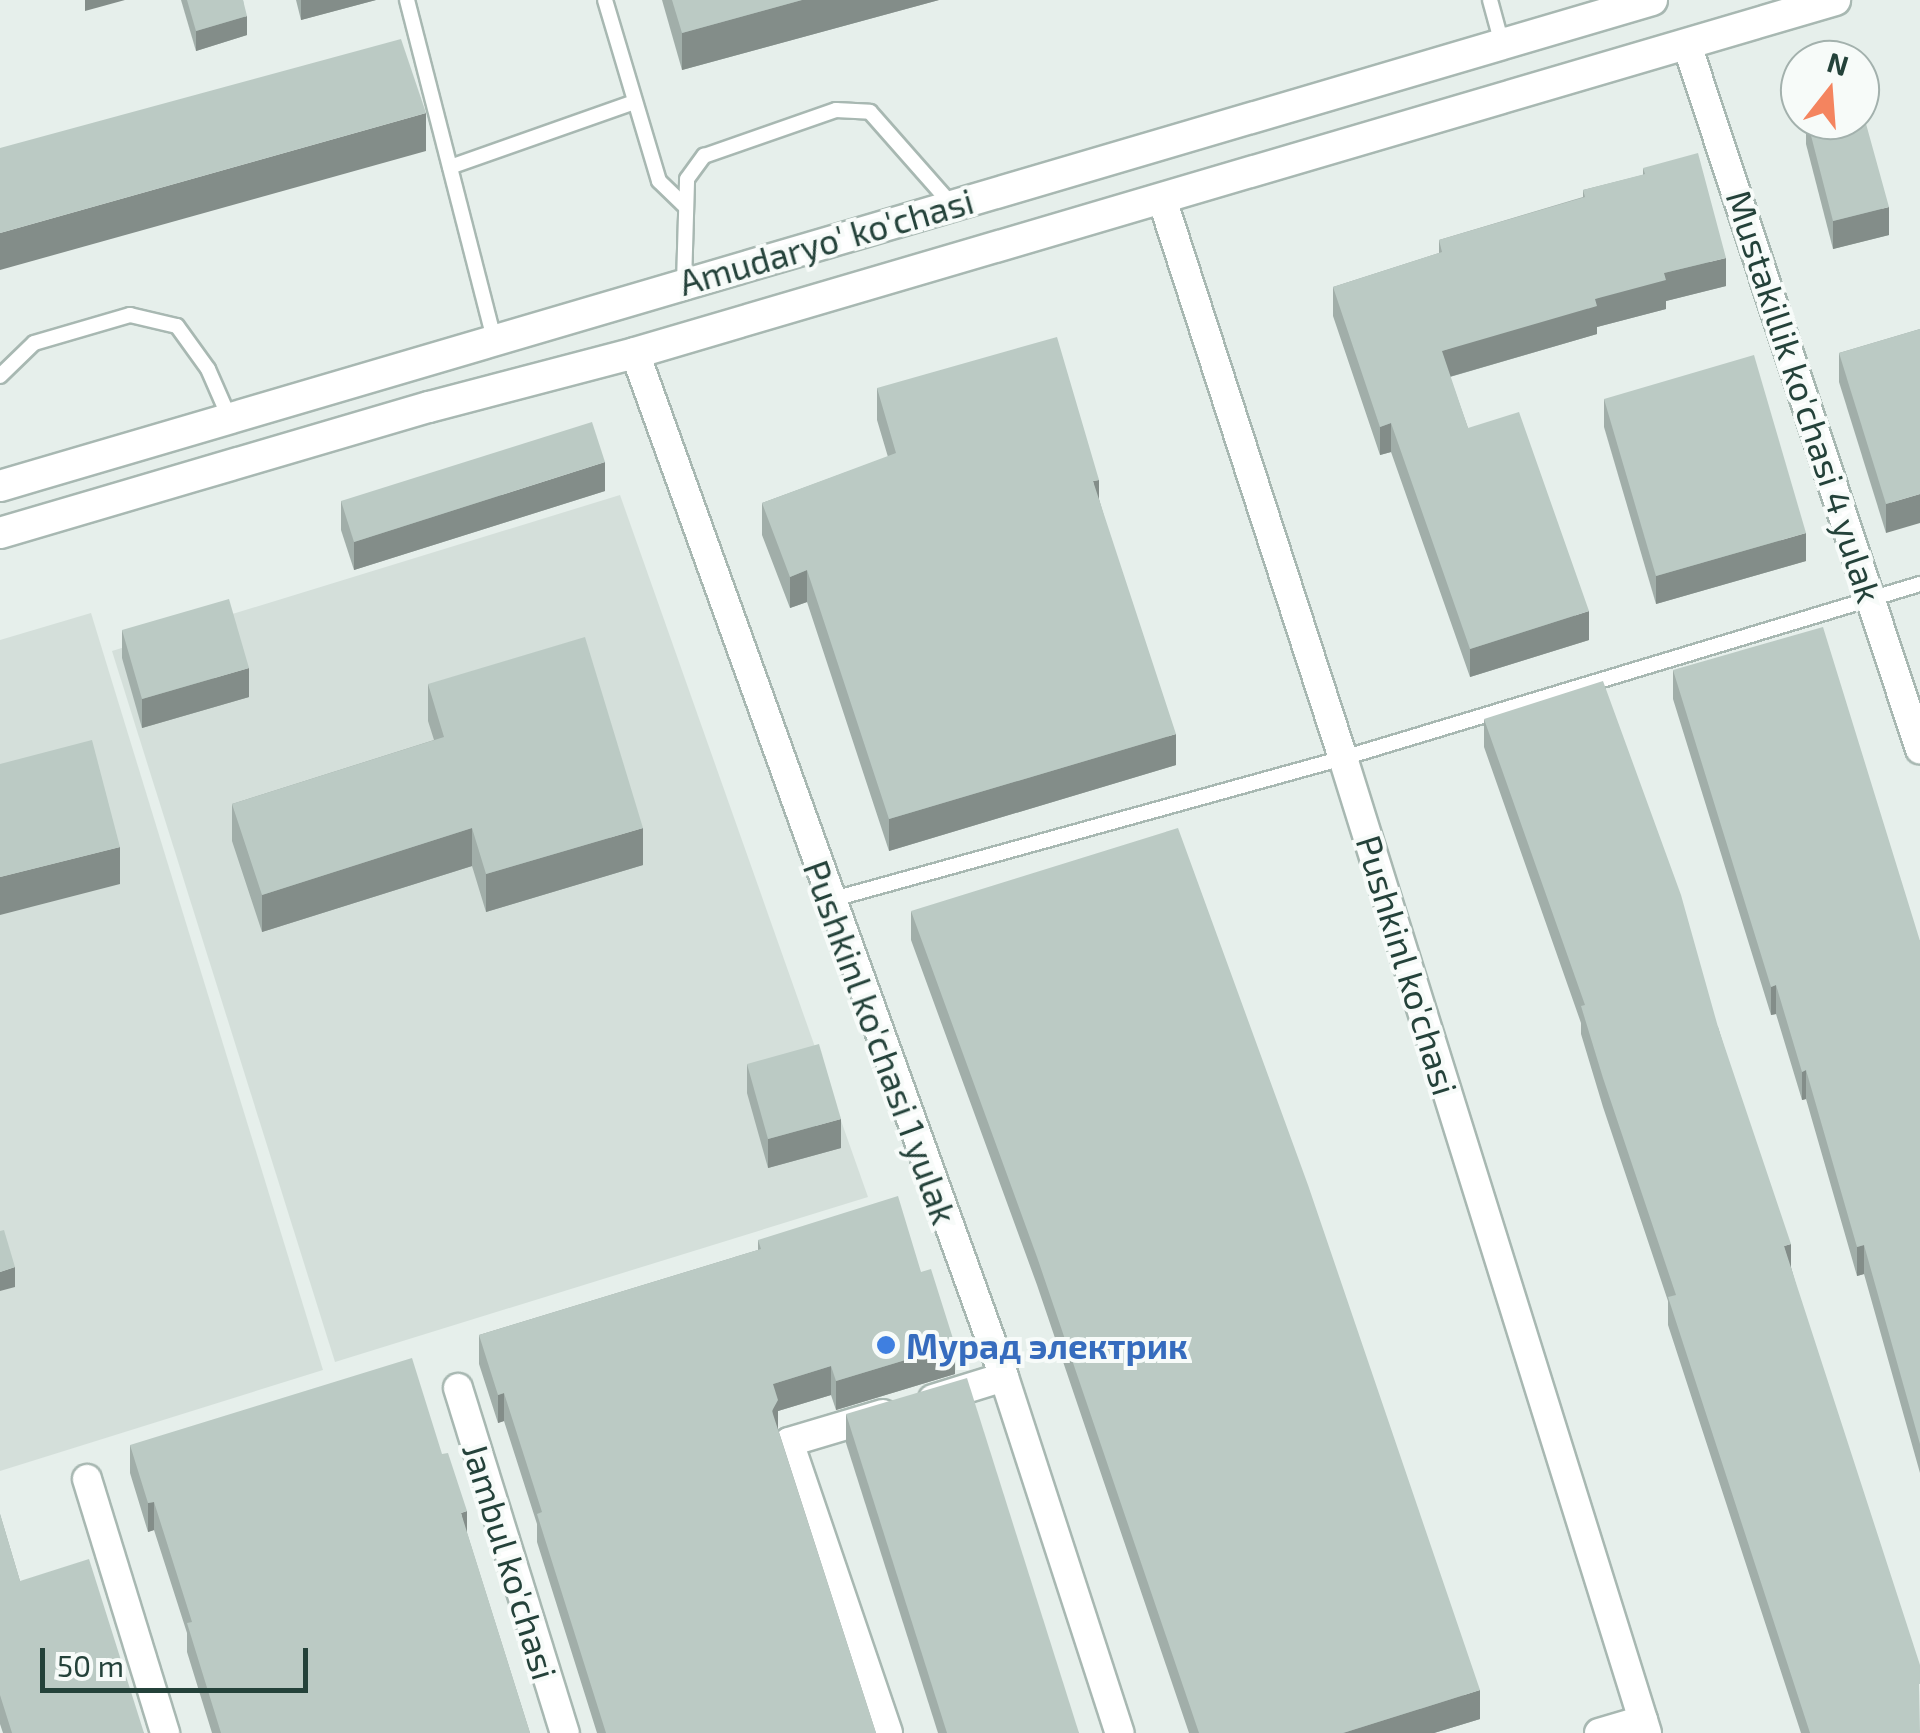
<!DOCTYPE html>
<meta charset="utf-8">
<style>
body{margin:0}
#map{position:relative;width:1920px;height:1733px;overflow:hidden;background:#e6efeb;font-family:"Exo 2",sans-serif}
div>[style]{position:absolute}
.built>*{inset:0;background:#d4dfda}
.roads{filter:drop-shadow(2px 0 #a8b8b2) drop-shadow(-2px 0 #a8b8b2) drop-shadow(0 2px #a8b8b2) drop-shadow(0 -2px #a8b8b2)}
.lane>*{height:14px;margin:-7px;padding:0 7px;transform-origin:7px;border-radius:7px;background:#fff}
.street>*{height:28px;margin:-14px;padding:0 14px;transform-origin:14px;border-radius:14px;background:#fff}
.secondary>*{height:30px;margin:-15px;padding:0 15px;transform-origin:15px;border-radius:15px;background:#fff}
.wall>*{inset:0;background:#a1aea9}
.shaded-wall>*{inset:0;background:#838d89}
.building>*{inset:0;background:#bbcac4}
.dots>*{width:28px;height:28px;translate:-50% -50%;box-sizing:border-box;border:5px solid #f7fbf9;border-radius:50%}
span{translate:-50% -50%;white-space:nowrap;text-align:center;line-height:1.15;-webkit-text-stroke:8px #f7fbf9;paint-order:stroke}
.street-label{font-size:35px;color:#24423a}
.shop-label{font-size:35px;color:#366cbe;font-weight:700}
.left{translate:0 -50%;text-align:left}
.north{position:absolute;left:1780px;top:40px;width:100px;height:100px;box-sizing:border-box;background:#f7fbf9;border:2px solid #a3b1ad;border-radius:50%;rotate:17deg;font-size:28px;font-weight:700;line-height:40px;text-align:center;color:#24423a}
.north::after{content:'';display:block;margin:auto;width:35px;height:45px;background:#f4845f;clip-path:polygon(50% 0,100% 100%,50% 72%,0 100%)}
.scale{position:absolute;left:40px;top:1648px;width:268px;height:45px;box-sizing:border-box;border:5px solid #24423a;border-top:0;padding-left:12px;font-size:30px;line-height:35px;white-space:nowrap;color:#24423a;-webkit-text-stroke:8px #f7fbf9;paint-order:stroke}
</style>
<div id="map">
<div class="built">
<div style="clip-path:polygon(620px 495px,868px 1197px,335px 1362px,112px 651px)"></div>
<div style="clip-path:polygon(91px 613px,323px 1370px,0 1471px,0 640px)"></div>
</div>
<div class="roads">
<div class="lane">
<div style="left:407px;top:0;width:349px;rotate:75.6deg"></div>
<div style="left:605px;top:0;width:189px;rotate:73.4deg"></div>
<div style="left:659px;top:181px;width:37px;rotate:44deg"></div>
<div style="left:1490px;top:0;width:46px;rotate:74.7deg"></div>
<div style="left:450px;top:167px;width:196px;rotate:-19.4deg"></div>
<div style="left:684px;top:283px;width:104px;rotate:-88.3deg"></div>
<div style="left:687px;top:179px;width:29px;rotate:-54deg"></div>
<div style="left:704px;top:156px;width:140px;rotate:-19.2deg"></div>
<div style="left:836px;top:110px;width:34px;rotate:3deg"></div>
<div style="left:870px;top:112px;width:123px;rotate:48.6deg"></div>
<div style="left:0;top:376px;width:47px;rotate:-44.1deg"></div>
<div style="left:34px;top:343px;width:100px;rotate:-16.3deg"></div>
<div style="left:130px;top:315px;width:48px;rotate:13.2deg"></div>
<div style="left:177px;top:326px;width:53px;rotate:54.2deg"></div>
<div style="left:208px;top:369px;width:52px;rotate:66.4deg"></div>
<div style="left:830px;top:900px;width:532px;rotate:-15.47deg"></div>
<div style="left:1343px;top:758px;width:603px;rotate:-16.78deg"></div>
</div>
<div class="street">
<div style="left:1687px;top:45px;width:742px;rotate:71.69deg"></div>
<div style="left:1162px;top:199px;width:588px;rotate:72.06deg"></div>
<div style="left:1343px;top:758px;width:1021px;rotate:72.68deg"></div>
<div style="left:635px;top:353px;width:1088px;rotate:70.18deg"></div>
<div style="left:1004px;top:1377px;width:374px;rotate:72deg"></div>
<div style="left:458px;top:1388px;width:361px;rotate:72.8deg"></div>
<div style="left:933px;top:1399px;width:74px;rotate:-17.2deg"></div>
<div style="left:883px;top:1414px;width:98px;rotate:163.4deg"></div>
<div style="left:789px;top:1442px;width:307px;rotate:71.2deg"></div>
<div style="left:87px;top:1479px;width:266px;rotate:72.9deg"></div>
<div style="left:1599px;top:1733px;width:46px;rotate:-16.5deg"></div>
</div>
<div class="secondary">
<div style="left:0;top:486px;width:1722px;rotate:-16.39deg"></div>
<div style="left:0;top:533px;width:447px;rotate:-16.4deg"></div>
<div style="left:429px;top:407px;width:213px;rotate:-14.7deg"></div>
<div style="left:635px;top:353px;width:1251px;rotate:-16.39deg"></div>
</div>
</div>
<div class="wall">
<div style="clip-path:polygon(181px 0,243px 0,247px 35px,196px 51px)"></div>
<div style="clip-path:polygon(296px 0,376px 0,301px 20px)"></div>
<div style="clip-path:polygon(662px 0,939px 0,682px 70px)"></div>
<div style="clip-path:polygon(1806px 120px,1860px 120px,1889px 235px,1833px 249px,1806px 144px)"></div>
<div style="clip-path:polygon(1643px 168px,1726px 286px,1666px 301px,1666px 309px,1597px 327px,1597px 334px,1450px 377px,1468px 428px,1589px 640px,1470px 677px,1391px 452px,1380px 455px,1333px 316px,1333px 287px,1439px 253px,1439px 240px,1583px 197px,1583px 190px,1643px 175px)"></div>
<div style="clip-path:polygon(1920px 329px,1886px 533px,1839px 382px,1839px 353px)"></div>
<div style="clip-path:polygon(877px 388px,1099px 499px,1176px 765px,889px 851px,807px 602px,790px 608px,762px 535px,762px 503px,888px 457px,877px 420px)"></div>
<div style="clip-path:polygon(1604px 399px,1806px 561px,1656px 604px,1604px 427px)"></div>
<div style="clip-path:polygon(605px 491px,354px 570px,341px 530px,341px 501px)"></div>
<div style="clip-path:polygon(122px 630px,249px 697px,142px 728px,122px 658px)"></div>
<div style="clip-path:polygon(1673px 670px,1920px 941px,1920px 1473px,1864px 1274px,1857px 1276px,1806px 1099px,1802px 1100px,1776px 1014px,1771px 1015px,1673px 699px)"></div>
<div style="clip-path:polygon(428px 684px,643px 865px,486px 912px,472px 866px,262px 932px,232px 841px,232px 804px,434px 740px,428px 721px)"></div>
<div style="clip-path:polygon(1484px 719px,1718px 1027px,1791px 1267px,1920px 1733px,1801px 1733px,1668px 1325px,1668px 1301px,1603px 1107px,1581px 1034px,1581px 1023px,1484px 747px)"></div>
<div style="clip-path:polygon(911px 911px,1480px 1719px,1434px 1733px,1189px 1733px,1037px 1285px,911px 940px)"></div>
<div style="clip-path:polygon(747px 1064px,841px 1148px,768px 1168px,747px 1093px)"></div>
<div style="clip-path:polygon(758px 1240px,921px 1272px,955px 1374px,836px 1410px,831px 1395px,778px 1411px,778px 1429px,876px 1733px,597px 1733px,537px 1542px,537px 1524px,504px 1421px,498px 1423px,479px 1364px,479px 1335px,758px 1250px)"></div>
<div style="clip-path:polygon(846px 1414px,1079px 1733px,938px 1733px,846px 1443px)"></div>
<div style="clip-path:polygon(130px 1445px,467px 1533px,530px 1733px,212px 1733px,187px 1652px,187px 1633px,154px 1530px,148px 1532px,130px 1473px)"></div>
<div style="clip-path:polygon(0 1514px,20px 1581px,144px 1733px,3px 1733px,0 1724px)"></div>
</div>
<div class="shaded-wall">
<div style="clip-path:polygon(85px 0,125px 0,85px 11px)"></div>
<div style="clip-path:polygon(301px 0,376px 0,301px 20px)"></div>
<div style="clip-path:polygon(802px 0,939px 0,682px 70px,682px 33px)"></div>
<div style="clip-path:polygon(247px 16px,247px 35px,196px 51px,196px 31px)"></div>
<div style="clip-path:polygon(426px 113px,426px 151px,0 270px,0 233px)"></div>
<div style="clip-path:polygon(1889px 207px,1889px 235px,1833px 249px,1833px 221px)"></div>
<div style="clip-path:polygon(1726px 258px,1726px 286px,1666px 301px,1666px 309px,1597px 327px,1597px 334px,1442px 379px,1442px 351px,1595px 299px,1664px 273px)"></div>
<div style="clip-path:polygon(1391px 423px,1391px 452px,1380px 455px,1380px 427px)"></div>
<div style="clip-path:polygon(605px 462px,605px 491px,354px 570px,354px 542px)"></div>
<div style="clip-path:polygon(1099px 480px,1099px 511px,1093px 481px)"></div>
<div style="clip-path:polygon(1920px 494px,1920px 523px,1886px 533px,1886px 504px)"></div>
<div style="clip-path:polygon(1806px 533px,1806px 561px,1656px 604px,1656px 576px)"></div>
<div style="clip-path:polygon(807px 570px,807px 602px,790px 608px,790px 577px)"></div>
<div style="clip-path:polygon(1589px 611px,1589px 640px,1470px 677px,1470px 649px)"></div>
<div style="clip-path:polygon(249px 668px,249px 697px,142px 728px,142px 699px)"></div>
<div style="clip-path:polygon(1176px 734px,1176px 765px,889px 851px,889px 819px)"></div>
<div style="clip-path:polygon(472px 828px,472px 866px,262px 932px,262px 895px)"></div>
<div style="clip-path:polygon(643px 828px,643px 865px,486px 912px,486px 874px)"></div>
<div style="clip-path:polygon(120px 847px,120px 884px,0 915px,0 877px)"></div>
<div style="clip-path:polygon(1776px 985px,1776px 1014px,1771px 1015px,1771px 987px)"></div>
<div style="clip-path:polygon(1806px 1070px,1806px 1099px,1802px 1100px,1802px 1072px)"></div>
<div style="clip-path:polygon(841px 1119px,841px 1148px,768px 1168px,768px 1139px)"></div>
<div style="clip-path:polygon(1791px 1244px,1791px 1272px,1784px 1246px)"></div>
<div style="clip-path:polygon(1864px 1245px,1864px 1274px,1857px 1276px,1857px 1247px)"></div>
<div style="clip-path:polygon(15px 1267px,15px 1287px,0 1291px,0 1272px)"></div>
<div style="clip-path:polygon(955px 1345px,955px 1374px,836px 1410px,836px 1381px)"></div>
<div style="clip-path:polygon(831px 1366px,831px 1395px,778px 1411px,778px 1429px,772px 1439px,773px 1384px)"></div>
<div style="clip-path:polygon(504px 1393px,504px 1421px,498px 1423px,498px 1395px)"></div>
<div style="clip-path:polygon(154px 1502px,154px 1530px,148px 1532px,148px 1503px)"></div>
<div style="clip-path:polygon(467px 1511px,467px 1540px,461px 1513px)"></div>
<div style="clip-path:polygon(1480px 1690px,1480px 1719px,1434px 1733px,1343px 1733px)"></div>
</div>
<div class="building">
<div style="clip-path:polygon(187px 0,243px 0,247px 16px,196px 31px)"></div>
<div style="clip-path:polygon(672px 0,802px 0,682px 33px)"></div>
<div style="clip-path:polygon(401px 39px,426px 113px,0 233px,0 148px)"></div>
<div style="clip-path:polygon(1860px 102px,1889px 207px,1833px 221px,1807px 120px,1860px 120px)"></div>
<div style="clip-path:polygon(1698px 153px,1726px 258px,1664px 273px,1666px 280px,1595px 299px,1597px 306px,1442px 351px,1468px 428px,1519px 412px,1589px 611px,1470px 649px,1391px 423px,1380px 427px,1333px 287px,1442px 252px,1439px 240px,1585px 197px,1583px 190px,1645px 174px,1643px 168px)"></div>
<div style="clip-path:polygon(1920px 329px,1920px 494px,1886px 504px,1839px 353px)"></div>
<div style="clip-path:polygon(1057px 337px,1099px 480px,1093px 481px,1176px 734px,889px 819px,807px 570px,790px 577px,762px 503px,896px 453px,877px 388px)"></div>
<div style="clip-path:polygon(1754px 355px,1806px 533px,1656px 576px,1604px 399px)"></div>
<div style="clip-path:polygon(592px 422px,605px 462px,354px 542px,341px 501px)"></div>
<div style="clip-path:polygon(229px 599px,249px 668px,142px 699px,122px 630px)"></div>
<div style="clip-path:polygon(1823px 627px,1920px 941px,1920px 1444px,1864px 1245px,1857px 1247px,1806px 1070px,1802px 1072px,1776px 985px,1771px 987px,1673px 670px)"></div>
<div style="clip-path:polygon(585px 637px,643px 828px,486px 874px,472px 828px,262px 895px,232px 804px,444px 737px,428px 684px)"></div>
<div style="clip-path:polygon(1603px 681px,1681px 895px,1718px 1027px,1791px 1244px,1784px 1246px,1920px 1665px,1920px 1684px,1919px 1684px,1920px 1733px,1810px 1733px,1668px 1297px,1676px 1295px,1603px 1078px,1581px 1006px,1585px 1005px,1484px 719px)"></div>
<div style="clip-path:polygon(92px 740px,120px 847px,0 877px,0 764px)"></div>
<div style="clip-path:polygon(1178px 828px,1308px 1185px,1480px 1690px,1343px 1733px,1199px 1733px,1037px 1257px,911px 911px)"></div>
<div style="clip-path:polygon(819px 1044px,841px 1119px,768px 1139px,747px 1064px)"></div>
<div style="clip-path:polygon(898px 1196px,921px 1272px,931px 1269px,955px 1345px,836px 1381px,831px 1366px,773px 1384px,778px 1400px,772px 1411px,876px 1733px,606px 1733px,537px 1514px,542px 1512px,504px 1393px,498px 1395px,479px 1335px,761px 1249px,758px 1240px)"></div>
<div style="clip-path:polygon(4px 1230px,15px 1267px,0 1272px,0 1231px)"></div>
<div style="clip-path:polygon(412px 1358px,442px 1454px,448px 1453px,467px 1511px,461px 1513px,530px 1733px,221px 1733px,187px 1623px,192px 1622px,154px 1502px,148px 1503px,130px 1445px)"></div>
<div style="clip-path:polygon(967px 1378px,1079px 1733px,947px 1733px,846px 1414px)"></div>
<div style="clip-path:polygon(0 1514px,20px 1581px,89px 1559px,144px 1733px,12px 1733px,0 1695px)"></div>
</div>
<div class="dots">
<div style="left:886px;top:1345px;background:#3f7fe0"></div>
</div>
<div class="street-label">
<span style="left:826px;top:241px;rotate:-16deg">Amudaryo' ko'chasi</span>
<span style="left:1805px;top:396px;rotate:72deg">Mustakillik ko'chasi 4 yulak</span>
<span style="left:1408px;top:965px;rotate:73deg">Pushkinl ko'chasi</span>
<span style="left:881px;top:1042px;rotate:70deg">Pushkinl ko'chasi 1 yulak</span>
<span style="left:511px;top:1561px;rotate:73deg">Jambul ko'chasi</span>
</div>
<div class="shop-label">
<span class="left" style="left:906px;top:1345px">Мурад электрик</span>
</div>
<div class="north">N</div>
<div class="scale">50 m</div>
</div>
